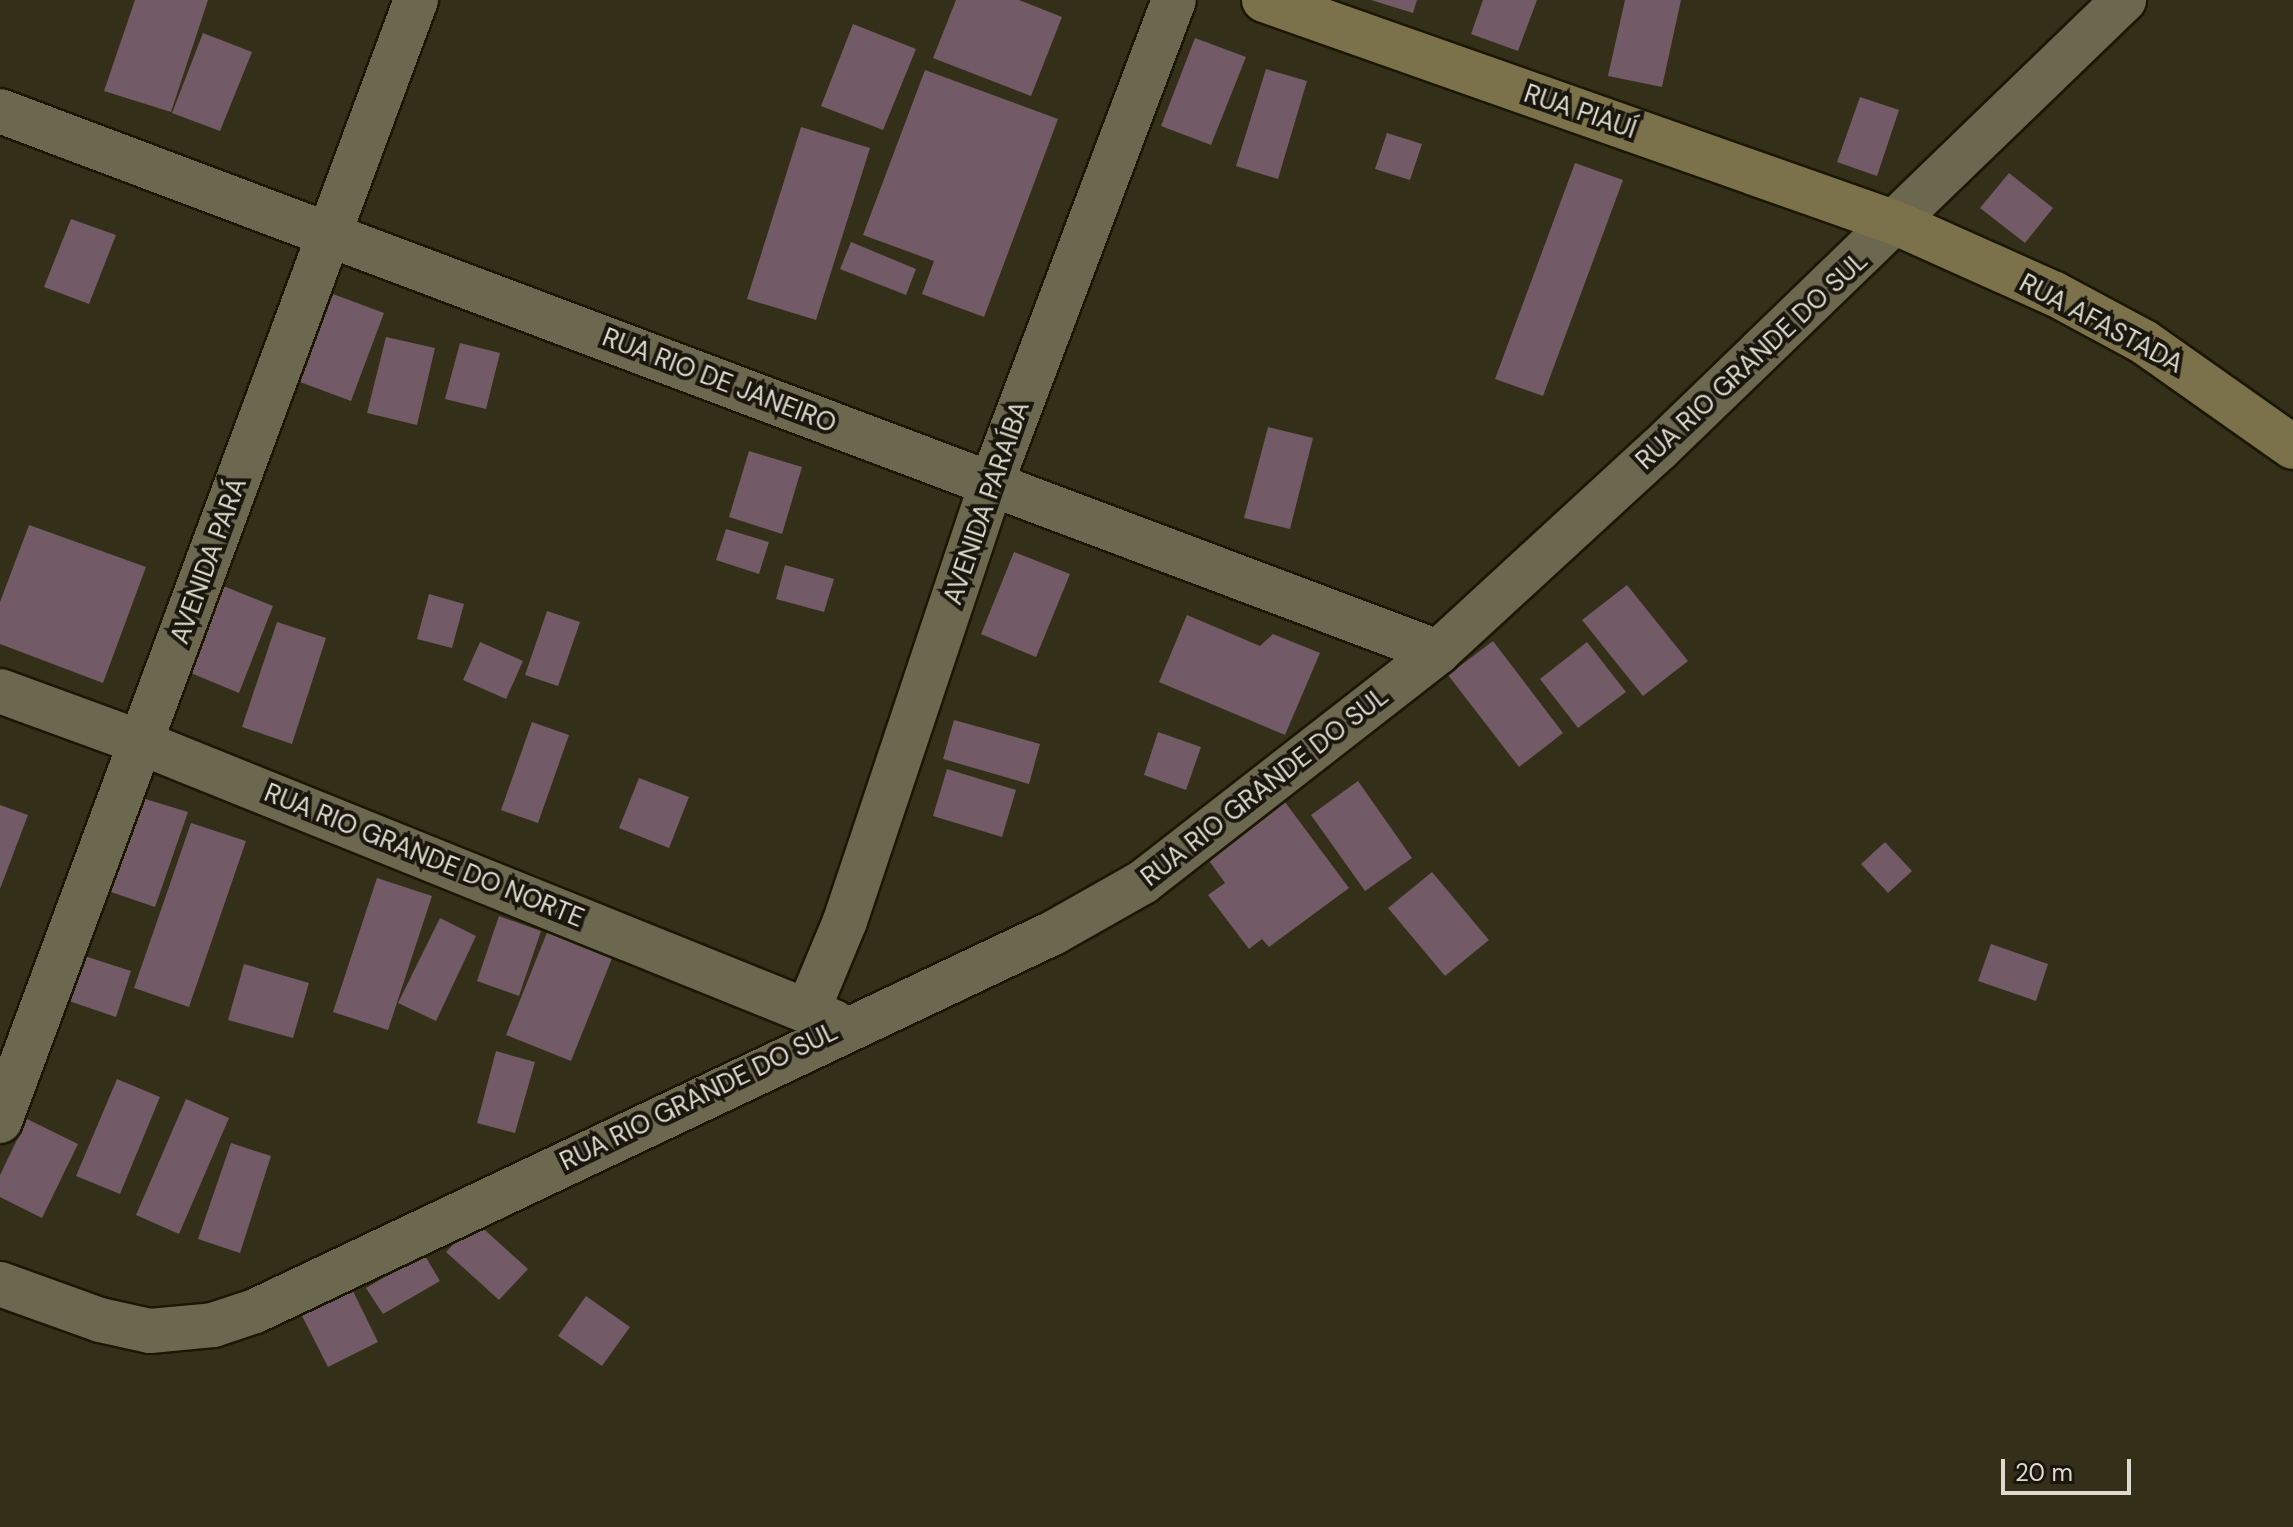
<!DOCTYPE html>
<meta charset="utf-8">
<style>
body{margin:0}
#map{position:relative;width:2293px;height:1527px;overflow:hidden;background:#332f19;font-family:"DM Sans",sans-serif}
div>[style]{position:absolute}
.building>*{inset:0;background:#725a66}
.roads{filter:drop-shadow(2px 0 #1b1703) drop-shadow(-2px 0 #1b1703) drop-shadow(0 2px #1b1703) drop-shadow(0 -2px #1b1703)}
.street>*{height:44px;margin:-22px;padding:0 22px;transform-origin:22px;border-radius:22px;background:#6c674f}
.secondary>*{height:44px;margin:-22px;padding:0 22px;transform-origin:22px;border-radius:22px;background:#7b714a}
span{translate:-50% -50%;white-space:nowrap;text-align:center;line-height:1.15;-webkit-text-stroke:8px #19170d;paint-order:stroke}
.street-label{font-size:26px;color:#dddbcd}
.scale{position:absolute;left:2001px;top:1459px;width:130px;height:36px;box-sizing:border-box;border:4px solid #dddbcd;border-top:0;padding-left:10px;font-size:24px;line-height:28px;white-space:nowrap;color:#dddbcd;-webkit-text-stroke:6px #19170d;paint-order:stroke}
</style>
<div id="map">
<div class="building">
<div style="clip-path:polygon(135px 0,208px 0,171px 112px,104px 91px)"></div>
<div style="clip-path:polygon(956px 0,1019px 0,1062px 17px,1031px 96px,933px 58px)"></div>
<div style="clip-path:polygon(1371px 0,1417px 0,1413px 13px)"></div>
<div style="clip-path:polygon(1483px 0,1537px 0,1518px 51px,1471px 34px)"></div>
<div style="clip-path:polygon(1625px 0,1681px 0,1662px 87px,1608px 76px)"></div>
<div style="clip-path:polygon(853px 24px,916px 49px,883px 130px,821px 106px)"></div>
<div style="clip-path:polygon(203px 33px,252px 52px,220px 131px,172px 113px)"></div>
<div style="clip-path:polygon(1195px 38px,1246px 57px,1211px 145px,1161px 126px)"></div>
<div style="clip-path:polygon(1266px 69px,1307px 81px,1278px 179px,1236px 166px)"></div>
<div style="clip-path:polygon(925px 70px,1058px 119px,984px 317px,922px 294px,934px 261px,863px 235px)"></div>
<div style="clip-path:polygon(1860px 97px,1899px 110px,1877px 176px,1837px 162px)"></div>
<div style="clip-path:polygon(801px 127px,870px 148px,816px 320px,747px 299px)"></div>
<div style="clip-path:polygon(1387px 133px,1422px 144px,1410px 180px,1375px 169px)"></div>
<div style="clip-path:polygon(1575px 163px,1623px 180px,1543px 396px,1495px 379px)"></div>
<div style="clip-path:polygon(2009px 173px,2053px 208px,2025px 243px,1980px 208px)"></div>
<div style="clip-path:polygon(71px 219px,116px 235px,89px 304px,44px 287px)"></div>
<div style="clip-path:polygon(851px 242px,916px 269px,906px 295px,840px 269px)"></div>
<div style="clip-path:polygon(333px 294px,384px 313px,351px 401px,300px 382px)"></div>
<div style="clip-path:polygon(386px 337px,435px 348px,417px 425px,367px 413px)"></div>
<div style="clip-path:polygon(460px 343px,500px 353px,486px 409px,445px 399px)"></div>
<div style="clip-path:polygon(1268px 427px,1313px 438px,1290px 529px,1244px 518px)"></div>
<div style="clip-path:polygon(749px 451px,802px 467px,782px 534px,729px 517px)"></div>
<div style="clip-path:polygon(29px 525px,146px 567px,103px 683px,0 644px,0 602px)"></div>
<div style="clip-path:polygon(726px 529px,769px 542px,759px 574px,716px 560px)"></div>
<div style="clip-path:polygon(1014px 552px,1070px 574px,1036px 657px,981px 634px)"></div>
<div style="clip-path:polygon(785px 565px,834px 579px,824px 612px,776px 599px)"></div>
<div style="clip-path:polygon(221px 585px,273px 606px,239px 693px,186px 671px)"></div>
<div style="clip-path:polygon(1627px 585px,1688px 661px,1643px 696px,1582px 620px)"></div>
<div style="clip-path:polygon(429px 594px,464px 604px,452px 648px,417px 639px)"></div>
<div style="clip-path:polygon(547px 611px,580px 622px,558px 686px,525px 675px)"></div>
<div style="clip-path:polygon(1187px 615px,1260px 646px,1273px 634px,1320px 653px,1285px 735px,1159px 682px)"></div>
<div style="clip-path:polygon(277px 622px,326px 638px,292px 744px,242px 727px)"></div>
<div style="clip-path:polygon(1493px 641px,1563px 733px,1519px 767px,1448px 675px)"></div>
<div style="clip-path:polygon(480px 642px,523px 661px,506px 699px,463px 680px)"></div>
<div style="clip-path:polygon(1587px 642px,1626px 692px,1578px 728px,1540px 679px)"></div>
<div style="clip-path:polygon(954px 720px,1040px 744px,1029px 784px,943px 759px)"></div>
<div style="clip-path:polygon(532px 722px,569px 735px,538px 823px,501px 810px)"></div>
<div style="clip-path:polygon(1158px 732px,1201px 747px,1186px 790px,1144px 775px)"></div>
<div style="clip-path:polygon(947px 769px,1016px 790px,1002px 837px,933px 816px)"></div>
<div style="clip-path:polygon(639px 778px,689px 797px,669px 848px,619px 828px)"></div>
<div style="clip-path:polygon(1358px 781px,1412px 858px,1365px 891px,1311px 815px)"></div>
<div style="clip-path:polygon(142px 798px,188px 812px,155px 907px,111px 892px)"></div>
<div style="clip-path:polygon(1282px 798px,1349px 888px,1269px 947px,1262px 939px,1249px 949px,1208px 895px,1225px 883px,1205px 855px)"></div>
<div style="clip-path:polygon(0 805px,28px 815px,0 889px)"></div>
<div style="clip-path:polygon(191px 823px,246px 841px,189px 1007px,134px 988px)"></div>
<div style="clip-path:polygon(1885px 842px,1912px 871px,1888px 893px,1861px 864px)"></div>
<div style="clip-path:polygon(1432px 872px,1489px 940px,1445px 976px,1388px 908px)"></div>
<div style="clip-path:polygon(377px 878px,432px 896px,388px 1030px,333px 1012px)"></div>
<div style="clip-path:polygon(499px 916px,541px 931px,519px 996px,477px 981px)"></div>
<div style="clip-path:polygon(440px 918px,476px 936px,436px 1021px,398px 1003px)"></div>
<div style="clip-path:polygon(548px 930px,613px 956px,571px 1061px,506px 1035px)"></div>
<div style="clip-path:polygon(1991px 944px,2048px 964px,2036px 1001px,1978px 981px)"></div>
<div style="clip-path:polygon(69px 951px,131px 971px,116px 1017px,54px 996px)"></div>
<div style="clip-path:polygon(244px 964px,309px 983px,293px 1038px,228px 1020px)"></div>
<div style="clip-path:polygon(496px 1051px,535px 1062px,515px 1133px,477px 1123px)"></div>
<div style="clip-path:polygon(117px 1079px,160px 1097px,120px 1194px,76px 1176px)"></div>
<div style="clip-path:polygon(186px 1099px,229px 1118px,179px 1234px,136px 1215px)"></div>
<div style="clip-path:polygon(27px 1119px,78px 1144px,42px 1218px,0 1197px,0 1175px)"></div>
<div style="clip-path:polygon(231px 1143px,271px 1156px,240px 1253px,198px 1239px)"></div>
<div style="clip-path:polygon(475px 1221px,528px 1269px,499px 1300px,446px 1252px)"></div>
<div style="clip-path:polygon(424px 1254px,440px 1281px,383px 1314px,366px 1288px)"></div>
<div style="clip-path:polygon(351px 1287px,378px 1342px,328px 1367px,300px 1312px)"></div>
<div style="clip-path:polygon(586px 1296px,630px 1327px,602px 1366px,558px 1336px)"></div>
</div>
<div class="roads">
<div class="street">
<div style="left:0;top:111px;width:1536px;rotate:20.62deg"></div>
<div style="left:0;top:691px;width:151px;rotate:20.1deg"></div>
<div style="left:142px;top:743px;width:746px;rotate:21.96deg"></div>
<div style="left:808px;top:1010px;width:96px;rotate:-67.4deg"></div>
<div style="left:845px;top:921px;width:461px;rotate:-71.5deg"></div>
<div style="left:991px;top:484px;width:517px;rotate:-69.29deg"></div>
<div style="left:0;top:1121px;width:1196px;rotate:-69.64deg"></div>
<div style="left:0;top:1284px;width:106px;rotate:19.8deg"></div>
<div style="left:100px;top:1320px;width:51px;rotate:12.4deg"></div>
<div style="left:150px;top:1331px;width:63px;rotate:-5.4deg"></div>
<div style="left:213px;top:1325px;width:44px;rotate:-18.4deg"></div>
<div style="left:255px;top:1311px;width:883px;rotate:-25.35deg"></div>
<div style="left:1053px;top:933px;width:103px;rotate:-29.5deg"></div>
<div style="left:1143px;top:882px;width:374px;rotate:-37.9deg"></div>
<div style="left:1438px;top:652px;width:299px;rotate:-42.6deg"></div>
<div style="left:1658px;top:450px;width:648px;rotate:-44deg"></div>
</div>
<div class="secondary">
<div style="left:1264px;top:0;width:670px;rotate:19.44deg"></div>
<div style="left:1896px;top:223px;width:174px;rotate:24.1deg"></div>
<div style="left:2055px;top:294px;width:101px;rotate:28.3deg"></div>
<div style="left:2144px;top:342px;width:182px;rotate:35.2deg"></div>
</div>
</div>
<div class="street-label">
<span style="left:1580px;top:112px;rotate:19deg">RUA PIAUÍ</span>
<span style="left:2101px;top:324px;rotate:28deg">RUA AFASTADA</span>
<span style="left:1752px;top:361px;rotate:-43deg">RUA RIO GRANDE DO SUL</span>
<span style="left:719px;top:381px;rotate:21deg">RUA RIO DE JANEIRO</span>
<span style="left:987px;top:503px;rotate:-71deg">AVENIDA PARAÍBA</span>
<span style="left:209px;top:561px;rotate:-70deg">AVENIDA PARÁ</span>
<span style="left:1265px;top:787px;rotate:-38deg">RUA RIO GRANDE DO SUL</span>
<span style="left:424px;top:856px;rotate:22deg">RUA RIO GRANDE DO NORTE</span>
<span style="left:699px;top:1097px;rotate:-26deg">RUA RIO GRANDE DO SUL</span>
</div>
<div class="scale">20 m</div>
</div>
